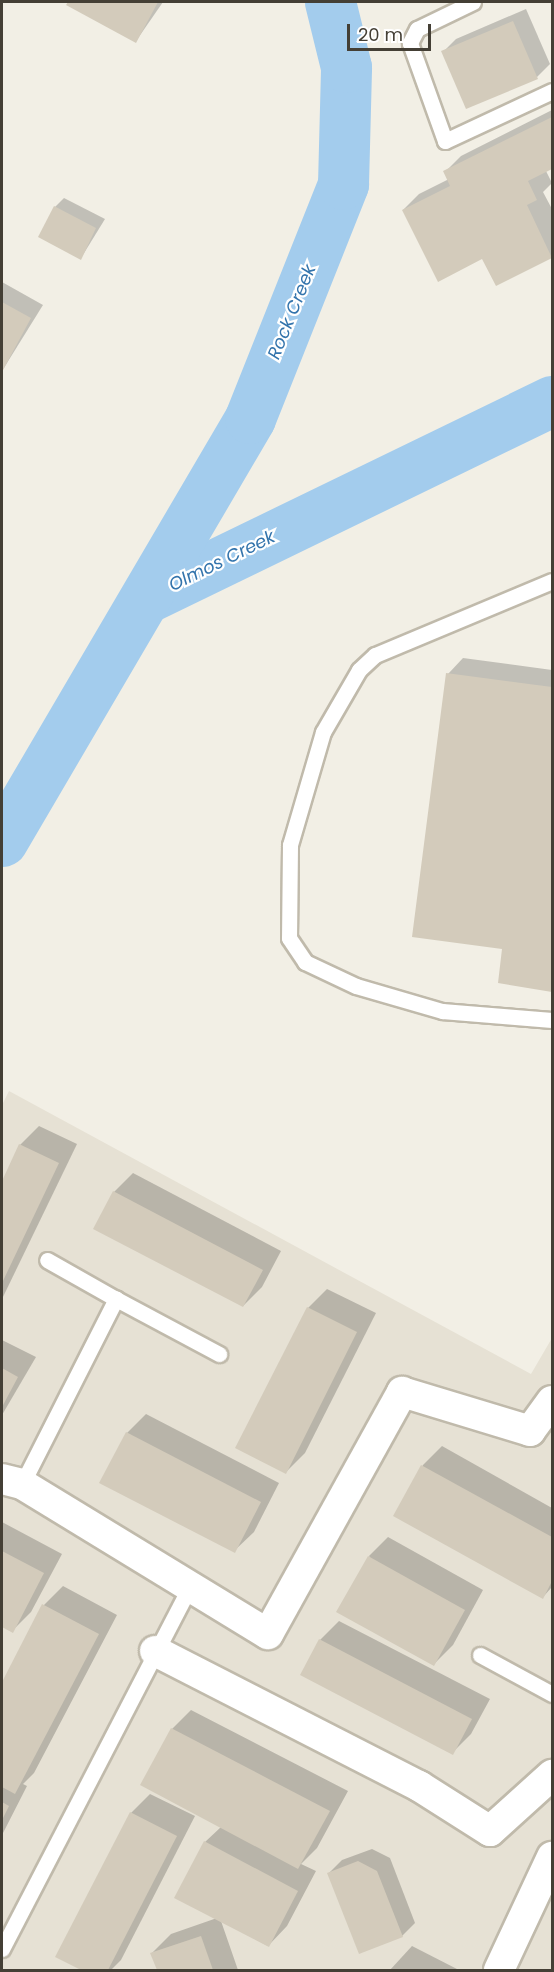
<!DOCTYPE html>
<style>
body{margin:0}
#map{position:relative;width:554px;height:1972px;overflow:hidden;background:#f2efe5;font-family:Poppins,sans-serif}
div>[style]{position:absolute}
.residential>*{inset:0;background:#e6e1d4}
.shadow>*{inset:0;background:#0003}
.river>*{height:51px;margin:-25.5px;padding:0 25.5px;transform-origin:25.5px;border-radius:25.5px;background:#a3cced}
.building>*{inset:0;background:#d3cbbb}
.roads{filter:drop-shadow(2px 0 #c0baab) drop-shadow(-2px 0 #c0baab) drop-shadow(0 2px #c0baab) drop-shadow(0 -2px #c0baab)}
.service>*{height:15px;margin:-7.5px;padding:0 7.5px;transform-origin:7.5px;border-radius:7.5px;background:#fff}
.minor>*{height:30px;margin:-15px;padding:0 15px;transform-origin:15px;border-radius:15px;background:#fff}
span{translate:-50% -50%;white-space:nowrap;text-align:center;line-height:1.15;-webkit-text-stroke:4.5px #fff;paint-order:stroke}
.water-label{font-size:18px;color:#3374ac;font-style:italic}
.frame{position:absolute;inset:0;border:3px solid #443f35;pointer-events:none}
.scale{position:absolute;left:347px;top:24px;width:84px;height:27px;box-sizing:border-box;border:3px solid #443f35;border-top:0;padding-left:8px;font-size:18px;line-height:21px;white-space:nowrap;color:#443f35;-webkit-text-stroke:4px #fff;paint-order:stroke}
</style>
<div id="map">
<div class="residential">
<div style="clip-path:polygon(9px 1091px,531px 1374px,552px 1338px,552px 1970px,2px 1970px,2px 1105px)"></div>
</div>
<div class="shadow">
<div style="clip-path:polygon(70px 2px,163px 2px,136px 41px)"></div>
<div style="clip-path:polygon(526px 9px,550px 64px,537px 77px,443px 52px,456px 39px)"></div>
<div style="clip-path:polygon(552px 110px,552px 167px,546px 171px,552px 183px,543px 192px,552px 209px,552px 256px,496px 284px,483px 257px,403px 210px,419px 194px,449px 179px,445px 172px,461px 156px)"></div>
<div style="clip-path:polygon(64px 198px,105px 219px,81px 258px,55px 207px)"></div>
<div style="clip-path:polygon(2px 282px,43px 305px,2px 371px)"></div>
<div style="clip-path:polygon(463px 658px,552px 670px,552px 990px,500px 981px,504px 947px,448px 674px)"></div>
<div style="clip-path:polygon(39px 1126px,77px 1144px,2px 1299px,2px 1185px,20px 1145px)"></div>
<div style="clip-path:polygon(133px 1173px,281px 1251px,262px 1287px,243px 1306px,114px 1192px)"></div>
<div style="clip-path:polygon(327px 1289px,376px 1313px,305px 1453px,286px 1472px,237px 1448px,308px 1308px)"></div>
<div style="clip-path:polygon(2px 1340px,36px 1357px,2px 1415px)"></div>
<div style="clip-path:polygon(146px 1414px,279px 1483px,254px 1532px,234px 1551px,127px 1433px)"></div>
<div style="clip-path:polygon(442px 1446px,552px 1508px,552px 1587px,543px 1597px,395px 1515px,423px 1465px)"></div>
<div style="clip-path:polygon(2px 1522px,62px 1554px,31px 1612px,12px 1631px,2px 1625px)"></div>
<div style="clip-path:polygon(388px 1537px,483px 1590px,453px 1645px,434px 1664px,369px 1556px)"></div>
<div style="clip-path:polygon(63px 1586px,117px 1615px,34px 1773px,23px 1784px,27px 1786px,2px 1835px,2px 1685px,44px 1605px)"></div>
<div style="clip-path:polygon(339px 1621px,490px 1699px,471px 1734px,452px 1753px,320px 1640px)"></div>
<div style="clip-path:polygon(191px 1710px,348px 1791px,317px 1848px,301px 1864px,316px 1871px,287px 1926px,268px 1946px,221px 1921px,238px 1970px,158px 1970px,152px 1953px,171px 1934px,217px 1918px,205px 1842px,221px 1827px,172px 1729px)"></div>
<div style="clip-path:polygon(150px 1794px,195px 1816px,121px 1960px,111px 1970px,84px 1970px,57px 1957px,131px 1813px)"></div>
<div style="clip-path:polygon(372px 1849px,390px 1858px,415px 1923px,402px 1936px,329px 1873px,342px 1860px)"></div>
<div style="clip-path:polygon(412px 1946px,457px 1969px,456px 1970px,390px 1970px)"></div>
</div>
<div class="river">
<div style="left:146px;top:598px;width:451px;rotate:-25.9deg"></div>
<div style="left:2px;top:841px;width:490px;rotate:-59.6deg"></div>
<div style="left:250px;top:418px;width:252px;rotate:-68.3deg"></div>
<div style="left:343px;top:184px;width:117px;rotate:-88.5deg"></div>
<div style="left:346px;top:67px;width:67px;rotate:-103.8deg"></div>
</div>
<div class="building">
<div style="clip-path:polygon(68px 2px,158px 2px,136px 43px,66px 5px)"></div>
<div style="clip-path:polygon(513px 21px,538px 79px,466px 109px,441px 51px)"></div>
<div style="clip-path:polygon(552px 117px,552px 169px,528px 181px,537px 200px,527px 205px,552px 258px,496px 286px,482px 259px,438px 282px,402px 210px,450px 186px,443px 171px)"></div>
<div style="clip-path:polygon(54px 206px,96px 228px,81px 260px,38px 237px)"></div>
<div style="clip-path:polygon(2px 302px,31px 318px,2px 372px)"></div>
<div style="clip-path:polygon(446px 673px,552px 687px,552px 992px,498px 983px,502px 949px,412px 937px)"></div>
<div style="clip-path:polygon(19px 1144px,59px 1163px,2px 1283px,2px 1181px)"></div>
<div style="clip-path:polygon(113px 1191px,263px 1270px,243px 1307px,93px 1229px)"></div>
<div style="clip-path:polygon(307px 1307px,357px 1332px,286px 1474px,235px 1448px)"></div>
<div style="clip-path:polygon(2px 1368px,18px 1377px,2px 1407px)"></div>
<div style="clip-path:polygon(126px 1432px,261px 1502px,235px 1553px,99px 1483px)"></div>
<div style="clip-path:polygon(421px 1465px,552px 1537px,552px 1581px,543px 1599px,393px 1516px)"></div>
<div style="clip-path:polygon(2px 1551px,44px 1573px,13px 1633px,2px 1627px)"></div>
<div style="clip-path:polygon(368px 1556px,465px 1610px,434px 1666px,336px 1612px)"></div>
<div style="clip-path:polygon(42px 1604px,99px 1634px,15px 1794px,2px 1787px,2px 1682px)"></div>
<div style="clip-path:polygon(319px 1639px,472px 1719px,453px 1755px,300px 1675px)"></div>
<div style="clip-path:polygon(171px 1728px,330px 1811px,298px 1869px,140px 1785px)"></div>
<div style="clip-path:polygon(2px 1802px,9px 1806px,2px 1820px)"></div>
<div style="clip-path:polygon(130px 1812px,177px 1836px,108px 1970px,81px 1970px,55px 1957px)"></div>
<div style="clip-path:polygon(204px 1841px,298px 1891px,269px 1947px,174px 1898px)"></div>
<div style="clip-path:polygon(358px 1861px,377px 1871px,403px 1937px,359px 1954px,327px 1873px)"></div>
<div style="clip-path:polygon(201px 1936px,213px 1970px,157px 1970px,150px 1953px)"></div>
</div>
<div class="roads">
<div class="service">
<div style="left:473px;top:2px;width:62px;rotate:154.3deg"></div>
<div style="left:417px;top:29px;width:16px;rotate:117deg"></div>
<div style="left:410px;top:43px;width:104px;rotate:70.3deg"></div>
<div style="left:445px;top:141px;width:118px;rotate:-25deg"></div>
<div style="left:552px;top:581px;width:192px;rotate:157.3deg"></div>
<div style="left:375px;top:655px;width:22px;rotate:137deg"></div>
<div style="left:359px;top:670px;width:72px;rotate:120.1deg"></div>
<div style="left:323px;top:732px;width:118px;rotate:106.3deg"></div>
<div style="left:290px;top:845px;width:93px;rotate:90.6deg"></div>
<div style="left:289px;top:938px;width:29px;rotate:56deg"></div>
<div style="left:305px;top:962px;width:56px;rotate:25.2deg"></div>
<div style="left:356px;top:986px;width:90px;rotate:16.2deg"></div>
<div style="left:442px;top:1011px;width:110px;rotate:4.7deg"></div>
<div style="left:116px;top:1299px;width:117px;rotate:28.1deg"></div>
<div style="left:22px;top:1484px;width:208px;rotate:-63.1deg"></div>
<div style="left:116px;top:1299px;width:79px;rotate:-150.5deg"></div>
<div style="left:480px;top:1655px;width:82px;rotate:28.4deg"></div>
<div style="left:2px;top:1949px;width:409px;rotate:-62.6deg"></div>
</div>
<div class="minor">
<div style="left:2px;top:1479px;width:21px;rotate:14deg"></div>
<div style="left:22px;top:1484px;width:288px;rotate:31.4deg"></div>
<div style="left:268px;top:1634px;width:277px;rotate:-61deg"></div>
<div style="left:402px;top:1392px;width:134px;rotate:16.9deg"></div>
<div style="left:530px;top:1431px;width:37px;rotate:-54deg"></div>
<div style="left:155px;top:1651px;width:297px;rotate:27.1deg"></div>
<div style="left:419px;top:1786px;width:84px;rotate:32.4deg"></div>
<div style="left:490px;top:1831px;width:84px;rotate:-42.1deg"></div>
<div style="left:499px;top:1970px;width:125px;rotate:-64.9deg"></div>
</div>
</div>
<div class="water-label">
<span style="left:292px;top:312px;rotate:-68deg">Rock Creek</span>
<span style="left:222px;top:561px;rotate:-26deg">Olmos Creek</span>
</div>
<div class="frame"></div>
<div class="scale">20 m</div>
</div>
